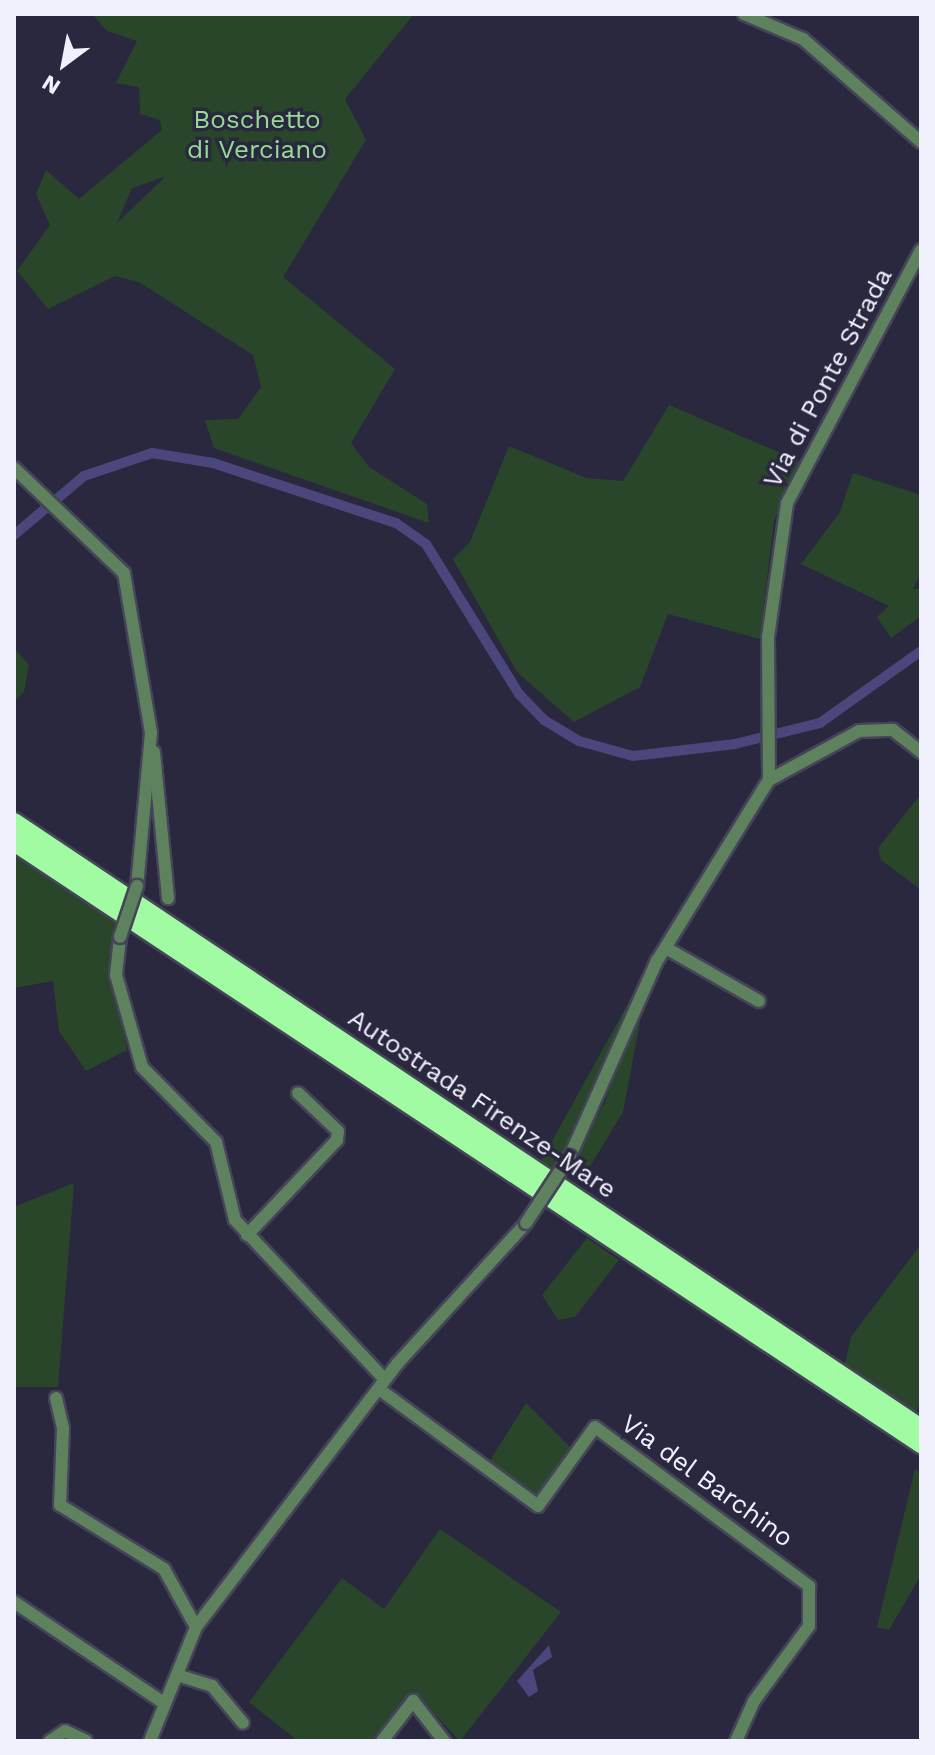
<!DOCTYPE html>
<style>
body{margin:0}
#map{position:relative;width:935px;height:1755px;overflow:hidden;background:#29283e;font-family:"Work Sans",sans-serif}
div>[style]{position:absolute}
.green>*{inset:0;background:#29462a}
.water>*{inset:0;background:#4b467c}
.canal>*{height:10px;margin:-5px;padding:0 5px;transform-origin:5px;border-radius:5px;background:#4b467c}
.roads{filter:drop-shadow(2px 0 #454459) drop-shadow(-2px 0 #454459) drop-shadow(0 2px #454459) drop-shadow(0 -2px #454459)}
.minor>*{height:12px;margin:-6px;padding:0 6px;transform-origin:6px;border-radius:6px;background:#5e825e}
.highway>*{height:18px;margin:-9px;padding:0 9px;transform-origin:9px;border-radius:9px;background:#a1fba2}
.bridges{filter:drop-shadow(2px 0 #454459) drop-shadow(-2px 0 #454459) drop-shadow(0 2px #454459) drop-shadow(0 -2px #454459)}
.minor-bridge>*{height:12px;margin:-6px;padding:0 6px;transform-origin:6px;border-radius:6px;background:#5e825e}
span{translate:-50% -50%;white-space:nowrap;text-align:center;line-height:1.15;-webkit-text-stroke:7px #29283e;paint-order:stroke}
.park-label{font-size:26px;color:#95da95}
.street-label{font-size:26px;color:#f1f1fd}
.frame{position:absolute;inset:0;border:16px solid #f1f1fd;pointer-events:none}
.north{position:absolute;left:24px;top:24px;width:80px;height:80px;-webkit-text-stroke:6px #29283e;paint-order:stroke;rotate:212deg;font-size:22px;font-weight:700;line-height:32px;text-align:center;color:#f1f1fd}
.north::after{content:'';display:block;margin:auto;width:28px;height:36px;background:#f1f1fd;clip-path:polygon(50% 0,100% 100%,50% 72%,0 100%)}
</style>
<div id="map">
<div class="green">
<div style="clip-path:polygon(evenodd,92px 14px,414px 14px,345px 99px,366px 140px,283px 277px,395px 369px,351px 443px,369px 467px,427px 504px,429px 523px,214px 448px,205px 420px,238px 419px,261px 387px,253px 355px,139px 282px,115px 276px,48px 309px,17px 271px,50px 225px,36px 194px,46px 170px,79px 199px,162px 130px,160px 120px,140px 114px,139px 87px,116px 83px,137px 41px,107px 31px,92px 14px,164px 177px,164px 178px,117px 223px,132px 188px,164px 177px)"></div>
<div style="clip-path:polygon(669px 405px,799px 461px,774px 521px,760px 639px,668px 614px,640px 687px,574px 722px,517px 672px,453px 559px,470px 542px,509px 446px,586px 478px,623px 481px)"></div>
<div style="clip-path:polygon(853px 473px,921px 495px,921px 573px,913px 589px,921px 588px,921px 616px,891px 638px,877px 617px,889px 606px,801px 564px,840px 512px)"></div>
<div style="clip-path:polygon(14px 648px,29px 665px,24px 692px,14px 701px)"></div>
<div style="clip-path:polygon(921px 794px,921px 890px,881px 860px,878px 848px)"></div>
<div style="clip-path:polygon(14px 852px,119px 921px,110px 957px,127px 1050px,86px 1071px,59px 1031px,53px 981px,14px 988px)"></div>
<div style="clip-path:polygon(647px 969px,614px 1051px,557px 1171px,541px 1161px)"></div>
<div style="clip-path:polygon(633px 1019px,640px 1022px,623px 1112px,585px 1175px,575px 1173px,568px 1170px,605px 1102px)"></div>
<div style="clip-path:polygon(74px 1183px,58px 1387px,14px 1387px,14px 1207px)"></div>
<div style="clip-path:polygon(587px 1238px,619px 1260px,575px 1317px,558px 1320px,542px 1295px)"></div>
<div style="clip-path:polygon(921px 1244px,921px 1398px,917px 1412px,845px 1364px,851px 1337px)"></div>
<div style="clip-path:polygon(526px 1403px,571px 1448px,538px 1498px,489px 1462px)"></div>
<div style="clip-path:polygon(915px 1469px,921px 1473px,921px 1575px,889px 1630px,877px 1627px)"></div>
<div style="clip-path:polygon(440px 1529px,561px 1612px,460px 1741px,418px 1697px,408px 1696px,375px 1741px,298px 1741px,249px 1702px,342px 1578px,384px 1609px)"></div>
</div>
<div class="water">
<div style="clip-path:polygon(549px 1645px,552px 1657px,533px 1670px,538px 1691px,529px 1697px,517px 1681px)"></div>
</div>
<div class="canal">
<div style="left:14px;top:535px;width:92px;rotate:-40.1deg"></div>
<div style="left:84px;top:476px;width:72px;rotate:-18.7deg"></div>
<div style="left:152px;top:453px;width:62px;rotate:9.3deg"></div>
<div style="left:213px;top:463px;width:193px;rotate:18.2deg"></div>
<div style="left:396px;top:523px;width:37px;rotate:35deg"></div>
<div style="left:426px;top:544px;width:176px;rotate:58.2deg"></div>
<div style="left:519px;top:694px;width:36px;rotate:46deg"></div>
<div style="left:544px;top:720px;width:41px;rotate:31deg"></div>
<div style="left:579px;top:741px;width:56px;rotate:15.5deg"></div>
<div style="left:633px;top:756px;width:103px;rotate:-6.7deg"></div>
<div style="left:735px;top:744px;width:88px;rotate:-13.9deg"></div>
<div style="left:820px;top:723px;width:124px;rotate:-35.5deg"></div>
</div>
<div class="roads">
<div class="minor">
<div style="left:744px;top:14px;width:64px;rotate:23deg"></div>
<div style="left:803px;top:39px;width:157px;rotate:41.1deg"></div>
<div style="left:14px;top:468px;width:152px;rotate:43.7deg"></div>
<div style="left:124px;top:573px;width:162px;rotate:80.4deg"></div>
<div style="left:151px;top:733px;width:154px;rotate:95.2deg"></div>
<div style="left:154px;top:752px;width:147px;rotate:84.5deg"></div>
<div style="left:769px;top:780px;width:102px;rotate:-28.6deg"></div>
<div style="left:859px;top:731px;width:34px;rotate:-2deg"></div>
<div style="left:893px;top:730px;width:36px;rotate:38deg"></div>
<div style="left:120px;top:937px;width:38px;rotate:96deg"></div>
<div style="left:116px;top:975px;width:96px;rotate:74.2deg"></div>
<div style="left:142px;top:1067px;width:105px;rotate:45.4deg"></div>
<div style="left:216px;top:1142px;width:80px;rotate:76.3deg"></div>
<div style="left:235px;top:1220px;width:219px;rotate:46.8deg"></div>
<div style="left:666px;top:948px;width:107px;rotate:29.7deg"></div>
<div style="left:570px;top:1156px;width:214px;rotate:-66deg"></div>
<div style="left:657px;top:961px;width:213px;rotate:-58.3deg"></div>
<div style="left:769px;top:780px;width:143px;rotate:-90.4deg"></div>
<div style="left:768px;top:637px;width:135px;rotate:-81.9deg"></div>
<div style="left:787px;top:503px;width:286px;rotate:-62.1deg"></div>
<div style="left:247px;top:1235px;width:131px;rotate:-46.5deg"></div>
<div style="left:337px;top:1140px;width:9px;rotate:-84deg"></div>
<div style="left:338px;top:1131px;width:55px;rotate:-136.5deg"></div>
<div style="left:379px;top:1389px;width:197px;rotate:36.3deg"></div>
<div style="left:538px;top:1506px;width:97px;rotate:-54.2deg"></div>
<div style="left:595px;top:1427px;width:267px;rotate:36.6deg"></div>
<div style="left:809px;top:1586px;width:40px;rotate:90deg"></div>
<div style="left:809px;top:1626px;width:93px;rotate:126.3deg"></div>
<div style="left:754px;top:1701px;width:44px;rotate:114.2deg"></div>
<div style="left:56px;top:1398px;width:31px;rotate:77deg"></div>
<div style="left:63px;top:1428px;width:77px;rotate:92.2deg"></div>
<div style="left:60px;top:1505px;width:122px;rotate:31.6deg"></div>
<div style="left:164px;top:1569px;width:66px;rotate:61.1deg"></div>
<div style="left:14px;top:1602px;width:182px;rotate:34deg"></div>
<div style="left:180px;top:1676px;width:34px;rotate:17deg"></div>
<div style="left:212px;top:1686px;width:48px;rotate:50deg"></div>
<div style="left:50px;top:1741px;width:18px;rotate:-34deg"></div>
<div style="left:65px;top:1731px;width:23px;rotate:25deg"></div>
<div style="left:150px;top:1741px;width:123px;rotate:-68deg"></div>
<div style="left:196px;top:1627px;width:331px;rotate:-52.6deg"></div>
<div style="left:397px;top:1364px;width:191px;rotate:-47.5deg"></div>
<div style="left:382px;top:1741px;width:51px;rotate:-52.2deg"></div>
<div style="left:413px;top:1701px;width:51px;rotate:52.2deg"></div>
</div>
<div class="highway">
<div style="left:14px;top:822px;width:1091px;rotate:33.75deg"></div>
<div style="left:14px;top:842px;width:1089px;rotate:33.57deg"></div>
</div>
</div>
<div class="bridges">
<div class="minor-bridge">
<div style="left:120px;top:937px;width:54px;rotate:-71.6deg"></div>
<div style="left:526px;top:1223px;width:80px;rotate:-56.7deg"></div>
</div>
</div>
<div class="park-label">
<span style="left:257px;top:135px">Boschetto<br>di Verciano</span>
</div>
<div class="street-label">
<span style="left:828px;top:378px;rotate:-62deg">Via di Ponte Strada</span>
<span style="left:482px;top:1104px;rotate:34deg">Autostrada Firenze-Mare</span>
<span style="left:707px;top:1481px;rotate:36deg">Via del Barchino</span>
</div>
<div class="frame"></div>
<div class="north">N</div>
</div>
